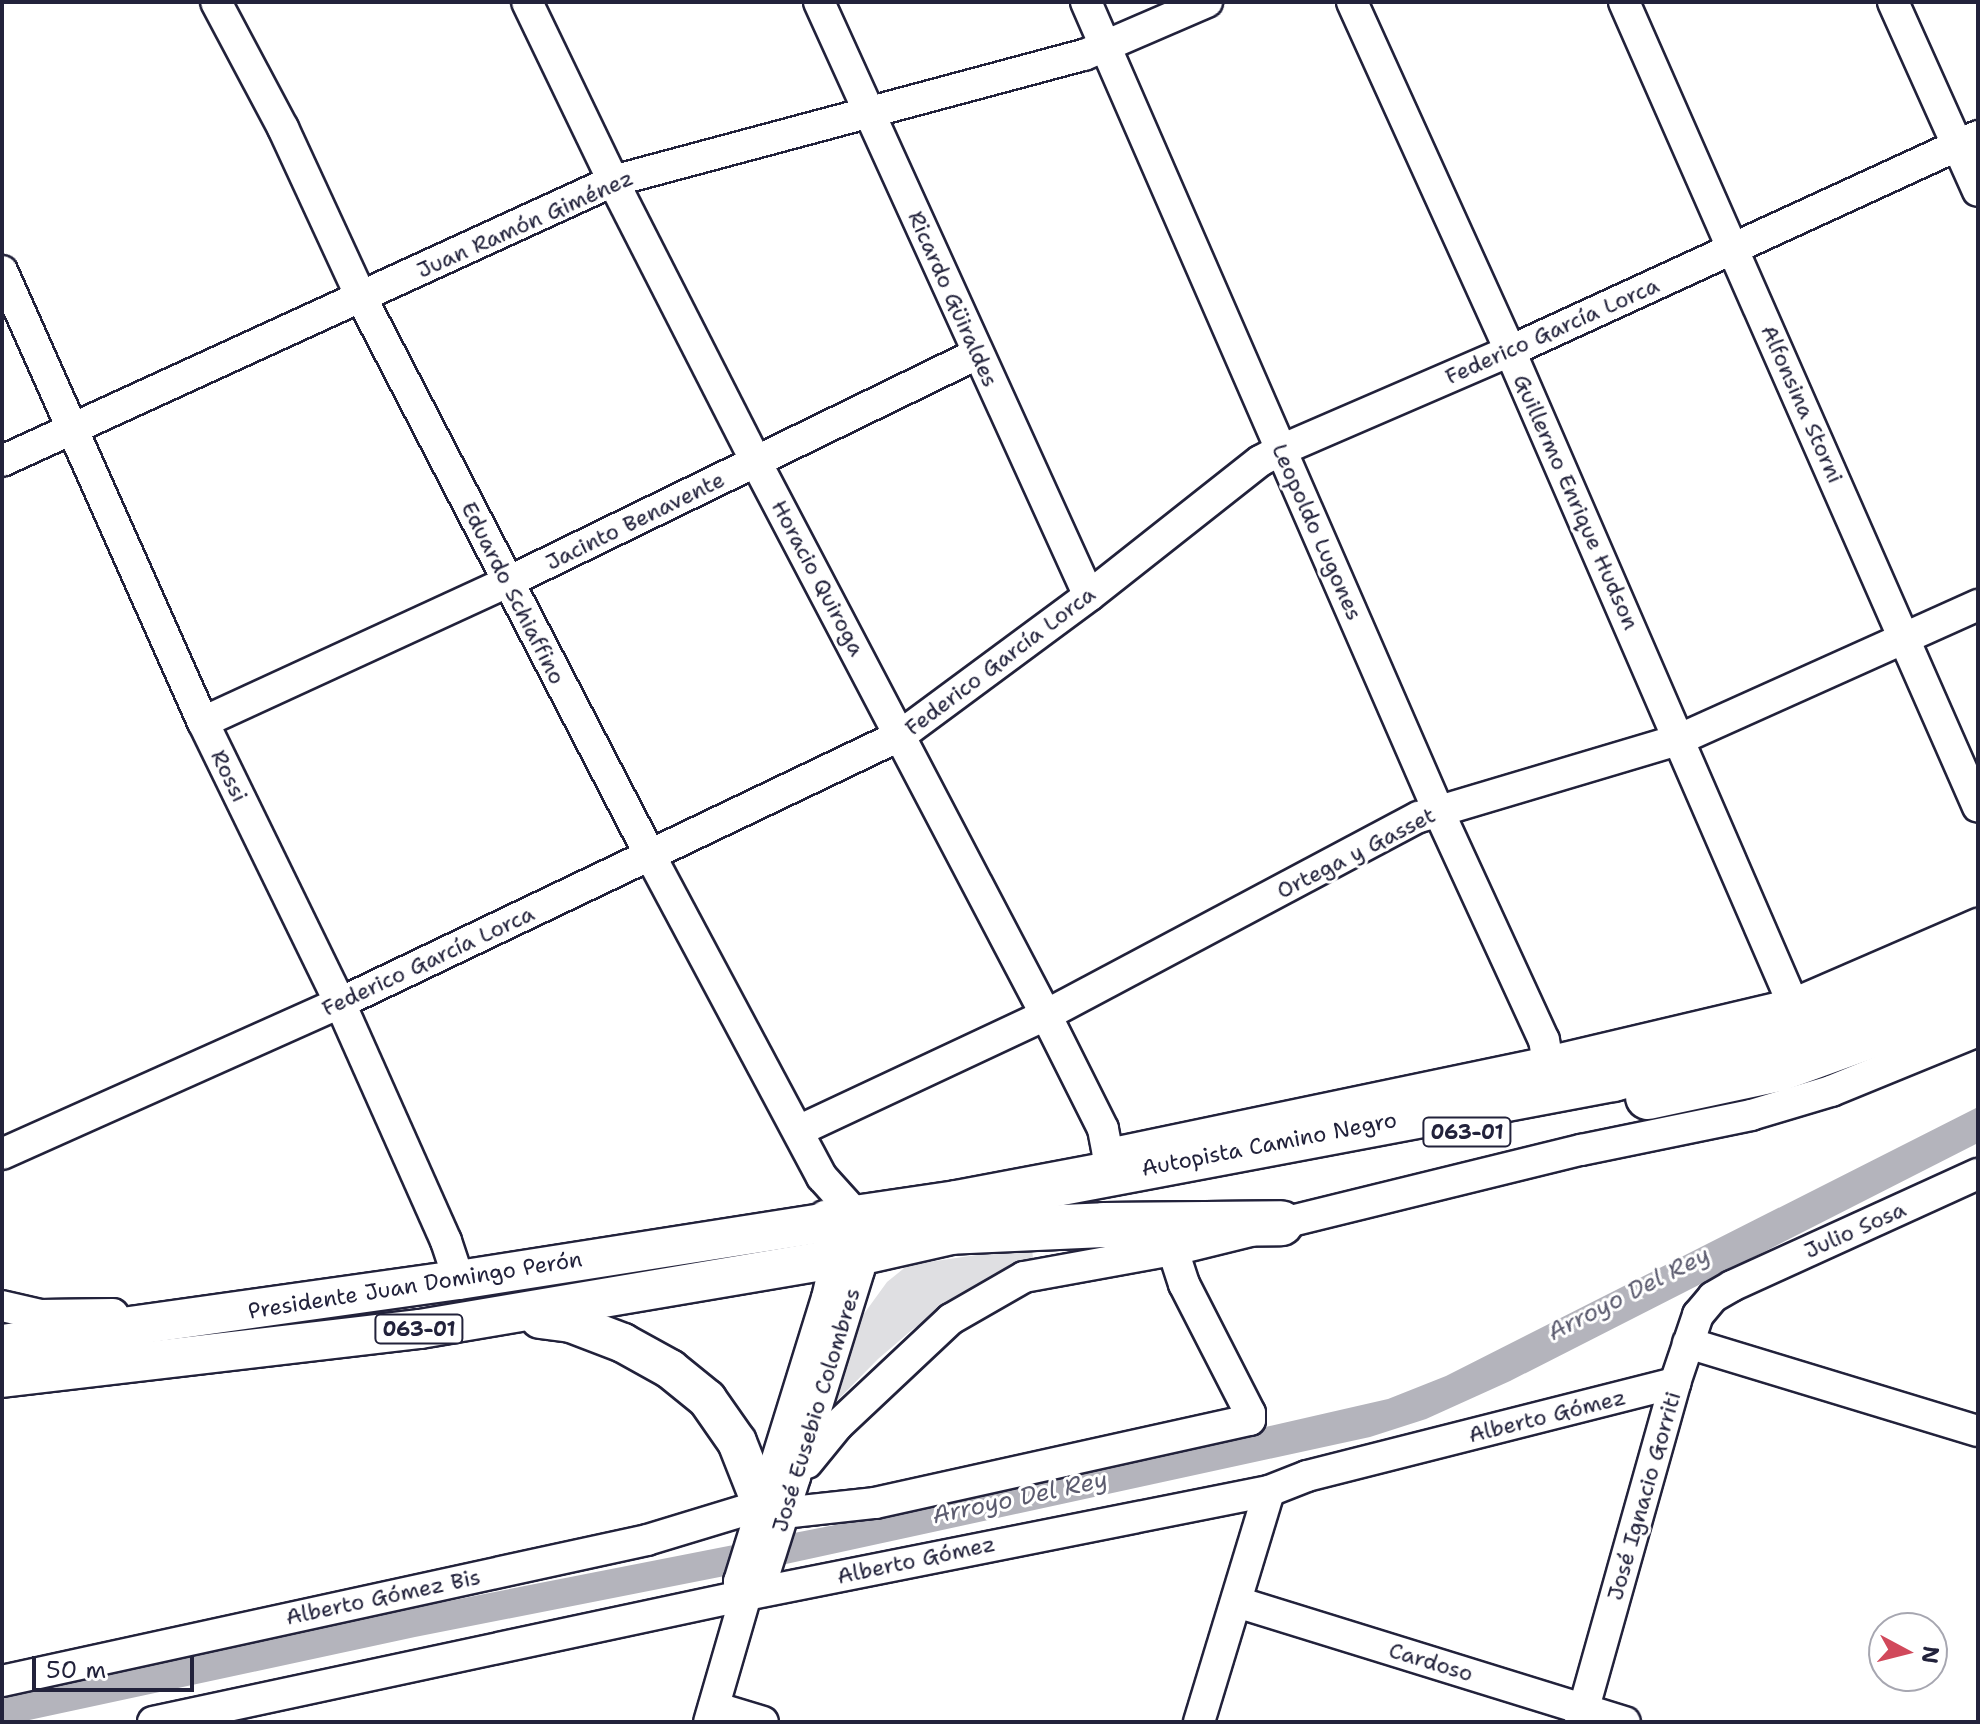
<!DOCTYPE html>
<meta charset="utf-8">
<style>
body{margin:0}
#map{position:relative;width:1980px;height:1724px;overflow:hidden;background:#fff;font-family:"Shantell Sans",sans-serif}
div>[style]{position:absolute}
.green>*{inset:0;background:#dfdfe2}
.water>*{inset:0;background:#b4b4bc}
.roads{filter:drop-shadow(2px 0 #22223b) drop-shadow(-2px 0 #22223b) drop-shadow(0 2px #22223b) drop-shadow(0 -2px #22223b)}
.minor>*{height:30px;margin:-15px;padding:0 15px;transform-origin:15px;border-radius:15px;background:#fff}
.major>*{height:38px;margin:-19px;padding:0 19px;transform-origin:19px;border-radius:19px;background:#fff}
.highway>*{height:44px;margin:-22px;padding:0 22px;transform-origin:22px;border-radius:22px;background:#fff}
span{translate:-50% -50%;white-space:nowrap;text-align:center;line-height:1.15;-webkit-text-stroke:6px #fff;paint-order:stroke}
.shield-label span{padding:2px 6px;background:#fff;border:2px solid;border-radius:6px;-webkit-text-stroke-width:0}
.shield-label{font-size:20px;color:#22223b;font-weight:700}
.street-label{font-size:22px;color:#22223b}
.water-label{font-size:24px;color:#5c5c6f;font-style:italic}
.frame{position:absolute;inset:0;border:4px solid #22223b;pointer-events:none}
.north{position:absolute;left:1868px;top:1612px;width:80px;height:80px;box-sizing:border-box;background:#fff;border:2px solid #a7a7b1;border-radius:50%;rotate:97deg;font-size:22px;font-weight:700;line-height:32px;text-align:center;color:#22223b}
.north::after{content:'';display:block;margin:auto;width:28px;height:36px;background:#d1495b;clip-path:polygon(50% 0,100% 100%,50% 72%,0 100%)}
.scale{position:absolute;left:32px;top:1656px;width:162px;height:36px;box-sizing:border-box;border:4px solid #22223b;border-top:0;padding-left:10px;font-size:24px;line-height:28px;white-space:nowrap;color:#22223b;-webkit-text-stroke:6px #fff;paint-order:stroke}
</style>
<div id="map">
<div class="green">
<div style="clip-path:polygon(1032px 1247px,1033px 1259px,962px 1296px,913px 1329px,878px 1359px,825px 1413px,858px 1322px,887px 1282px,908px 1265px)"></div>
</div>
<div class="water">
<div style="clip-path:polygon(1978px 1107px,1978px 1143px,1510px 1381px,1426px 1419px,1370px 1437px,786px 1564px,415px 1637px,20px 1722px,2px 1722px,2px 1695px,286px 1633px,835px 1525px,1388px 1399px,1446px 1376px)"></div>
</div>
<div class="roads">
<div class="minor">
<div style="left:216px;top:2px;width:143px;rotate:62deg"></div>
<div style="left:283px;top:128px;width:186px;rotate:65.2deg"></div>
<div style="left:361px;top:297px;width:631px;rotate:62.62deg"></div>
<div style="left:651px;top:857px;width:363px;rotate:61.9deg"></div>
<div style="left:822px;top:1177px;width:54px;rotate:48deg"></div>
<div style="left:858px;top:1217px;width:16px;rotate:72deg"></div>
<div style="left:863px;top:1232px;width:38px;rotate:96deg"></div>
<div style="left:859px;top:1270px;width:217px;rotate:107.2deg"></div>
<div style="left:795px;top:1477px;width:103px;rotate:107.6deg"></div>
<div style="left:764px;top:1575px;width:27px;rotate:132deg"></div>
<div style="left:746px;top:1595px;width:132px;rotate:106.2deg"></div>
<div style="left:527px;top:2px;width:199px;rotate:64.3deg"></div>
<div style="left:613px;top:181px;width:315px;rotate:63deg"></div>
<div style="left:756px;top:462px;width:624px;rotate:62.33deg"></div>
<div style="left:1046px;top:1015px;width:127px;rotate:63.4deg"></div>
<div style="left:1103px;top:1129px;width:25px;rotate:79deg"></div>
<div style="left:1108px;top:1154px;width:450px;rotate:-11.8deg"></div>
<div style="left:1548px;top:1062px;width:252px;rotate:-13.3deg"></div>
<div style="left:1793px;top:1004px;width:202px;rotate:-23.4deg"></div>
<div style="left:819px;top:2px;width:652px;rotate:65.56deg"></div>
<div style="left:1086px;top:2px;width:881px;rotate:66.46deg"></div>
<div style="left:1438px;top:810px;width:253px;rotate:65.3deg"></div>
<div style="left:1544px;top:1040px;width:22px;rotate:80deg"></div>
<div style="left:1352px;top:2px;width:383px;rotate:65.6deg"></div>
<div style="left:1510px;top:351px;width:712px;rotate:66.57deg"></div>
<div style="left:1624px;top:2px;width:879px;rotate:66.26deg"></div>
<div style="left:1893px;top:2px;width:207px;rotate:65.8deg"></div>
<div style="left:2px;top:271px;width:494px;rotate:66deg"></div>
<div style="left:203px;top:722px;width:313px;rotate:64deg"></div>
<div style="left:340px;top:1003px;width:261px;rotate:66deg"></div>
<div style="left:446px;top:1241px;width:41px;rotate:71.6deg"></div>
<div style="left:2px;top:461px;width:672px;rotate:-24.62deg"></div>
<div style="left:613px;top:181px;width:488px;rotate:-15deg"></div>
<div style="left:1084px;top:55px;width:134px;rotate:-23.3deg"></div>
<div style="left:203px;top:722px;width:336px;rotate:-24.7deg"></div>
<div style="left:508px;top:582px;width:521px;rotate:-25.93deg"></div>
<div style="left:798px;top:1131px;width:274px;rotate:-25.1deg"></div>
<div style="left:1046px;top:1015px;width:422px;rotate:-28deg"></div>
<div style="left:1419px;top:817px;width:272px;rotate:-16.6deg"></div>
<div style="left:1680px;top:739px;width:327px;rotate:-24.2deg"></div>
<div style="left:2px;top:1154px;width:370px;rotate:-24.1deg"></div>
<div style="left:340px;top:1003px;width:622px;rotate:-25.53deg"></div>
<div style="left:901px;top:735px;width:234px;rotate:-36.5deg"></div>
<div style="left:1089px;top:596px;width:218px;rotate:-38.3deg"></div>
<div style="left:1260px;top:461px;width:24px;rotate:-28deg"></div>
<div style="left:1281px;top:450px;width:249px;rotate:-23.4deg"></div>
<div style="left:1510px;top:351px;width:515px;rotate:-24.67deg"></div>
<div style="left:2px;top:1306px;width:39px;rotate:13deg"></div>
<div style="left:40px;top:1315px;width:73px;rotate:-0.8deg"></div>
<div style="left:1688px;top:1343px;width:303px;rotate:16.9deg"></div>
<div style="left:807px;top:1463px;width:49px;rotate:-50.8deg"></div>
<div style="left:838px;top:1425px;width:155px;rotate:-43.2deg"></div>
<div style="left:951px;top:1319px;width:84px;rotate:-29.9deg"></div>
<div style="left:1024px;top:1277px;width:151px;rotate:-10.3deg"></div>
<div style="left:1173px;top:1250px;width:420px;rotate:-13.8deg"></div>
<div style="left:1581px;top:1150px;width:174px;rotate:-11.6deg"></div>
<div style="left:1751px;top:1115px;width:84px;rotate:-16.7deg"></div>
<div style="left:1831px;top:1091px;width:159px;rotate:-22.2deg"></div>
<div style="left:783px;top:1513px;width:93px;rotate:-6.2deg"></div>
<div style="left:875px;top:1503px;width:384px;rotate:-12.5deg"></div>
<div style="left:1250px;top:1420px;width:7px;rotate:-90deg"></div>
<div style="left:1250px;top:1413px;width:145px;rotate:-117.1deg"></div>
<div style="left:1184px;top:1284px;width:36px;rotate:-108deg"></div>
<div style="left:746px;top:1595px;width:15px;rotate:-118deg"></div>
<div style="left:739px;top:1582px;width:297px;rotate:-72.8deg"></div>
<div style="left:827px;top:1298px;width:17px;rotate:-77deg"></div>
<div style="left:831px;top:1281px;width:40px;rotate:-91.4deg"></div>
<div style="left:1237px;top:1602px;width:406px;rotate:17.2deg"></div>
<div style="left:2px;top:1681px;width:660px;rotate:-12.33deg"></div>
<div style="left:647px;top:1540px;width:120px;rotate:-16.9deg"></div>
<div style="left:714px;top:1707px;width:51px;rotate:17deg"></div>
<div style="left:153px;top:1722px;width:606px;rotate:-12.09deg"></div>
<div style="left:746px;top:1595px;width:533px;rotate:-11.25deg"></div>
<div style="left:1269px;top:1491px;width:41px;rotate:-21.5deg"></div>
<div style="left:1307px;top:1476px;width:380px;rotate:-14.2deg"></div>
<div style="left:1199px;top:1722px;width:241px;rotate:-73.1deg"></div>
<div style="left:1580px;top:1722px;width:352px;rotate:-74.3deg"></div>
<div style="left:1675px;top:1383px;width:72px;rotate:-71.3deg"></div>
<div style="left:1698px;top:1315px;width:23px;rotate:-50deg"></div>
<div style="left:1713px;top:1297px;width:22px;rotate:-30deg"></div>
<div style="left:1732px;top:1286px;width:270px;rotate:-24.5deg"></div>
</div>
<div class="major">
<div style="left:540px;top:1319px;width:31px;rotate:7deg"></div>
<div style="left:571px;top:1323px;width:56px;rotate:21deg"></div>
<div style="left:623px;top:1343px;width:54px;rotate:29deg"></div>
<div style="left:670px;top:1369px;width:48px;rotate:39deg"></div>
<div style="left:707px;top:1399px;width:52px;rotate:55.1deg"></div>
<div style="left:737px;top:1442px;width:68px;rotate:68.4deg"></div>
<div style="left:2px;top:1344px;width:461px;rotate:-8deg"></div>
<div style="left:459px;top:1280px;width:374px;rotate:-8.9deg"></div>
<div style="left:2px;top:1378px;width:421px;rotate:-6.7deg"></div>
<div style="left:420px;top:1329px;width:418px;rotate:-9.6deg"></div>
</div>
<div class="highway">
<div style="left:1648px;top:1097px;width:134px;rotate:-12.1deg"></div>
<div style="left:1779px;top:1069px;width:212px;rotate:-19.9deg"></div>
<div style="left:828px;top:1222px;width:129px;rotate:-8.4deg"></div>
<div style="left:956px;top:1203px;width:669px;rotate:-10.69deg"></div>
<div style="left:1613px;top:1079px;width:200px;rotate:-15.1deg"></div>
<div style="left:1806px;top:1027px;width:186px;rotate:-22.1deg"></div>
<div style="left:946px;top:1232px;width:158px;rotate:-2.5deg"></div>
<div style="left:1104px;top:1225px;width:177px;rotate:-0.6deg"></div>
<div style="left:832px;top:1259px;width:135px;rotate:-12.8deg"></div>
</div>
</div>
<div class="shield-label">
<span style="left:1467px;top:1132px">063-01</span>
<span style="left:419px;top:1329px">063-01</span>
</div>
<div class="street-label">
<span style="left:525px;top:224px;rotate:-24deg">Juan Ramón Giménez</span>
<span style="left:953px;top:299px;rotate:66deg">Ricardo Güiraldes</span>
<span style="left:1552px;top:331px;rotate:-24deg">Federico García Lorca</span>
<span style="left:1802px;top:404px;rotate:66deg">Alfonsina Storni</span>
<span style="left:1576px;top:502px;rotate:66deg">Guillermo Enrique Hudson</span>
<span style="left:635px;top:521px;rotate:-26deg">Jacinto Benavente</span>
<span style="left:1317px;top:532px;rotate:66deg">Leopoldo Lugones</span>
<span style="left:818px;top:578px;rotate:62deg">Horacio Quiroga</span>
<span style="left:513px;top:593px;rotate:63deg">Eduardo Schiaffino</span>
<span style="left:1000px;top:661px;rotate:-37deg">Federico García Lorca</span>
<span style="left:229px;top:776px;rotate:64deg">Rossi</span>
<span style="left:1356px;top:853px;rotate:-27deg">Ortega y Gasset</span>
<span style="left:428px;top:961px;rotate:-25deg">Federico García Lorca</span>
<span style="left:1269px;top:1144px;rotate:-11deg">Autopista Camino Negro</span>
<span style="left:1855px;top:1230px;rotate:-24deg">Julio Sosa</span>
<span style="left:415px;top:1285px;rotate:-9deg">Presidente Juan Domingo Perón</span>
<span style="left:816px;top:1410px;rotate:-73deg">José Eusebio Colombres</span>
<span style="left:1547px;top:1416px;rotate:-14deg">Alberto Gómez</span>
<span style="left:1644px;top:1496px;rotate:-74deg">José Ignacio Gorriti</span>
<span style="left:916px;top:1560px;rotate:-12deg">Alberto Gómez</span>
<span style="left:383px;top:1597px;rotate:-12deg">Alberto Gómez Bis</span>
<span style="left:1431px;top:1662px;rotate:17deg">Cardoso</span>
</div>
<div class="water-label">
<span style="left:1629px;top:1294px;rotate:-27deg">Arroyo Del Rey</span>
<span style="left:1020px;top:1498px;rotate:-12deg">Arroyo Del Rey</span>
</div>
<div class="frame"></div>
<div class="north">N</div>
<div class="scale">50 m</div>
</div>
